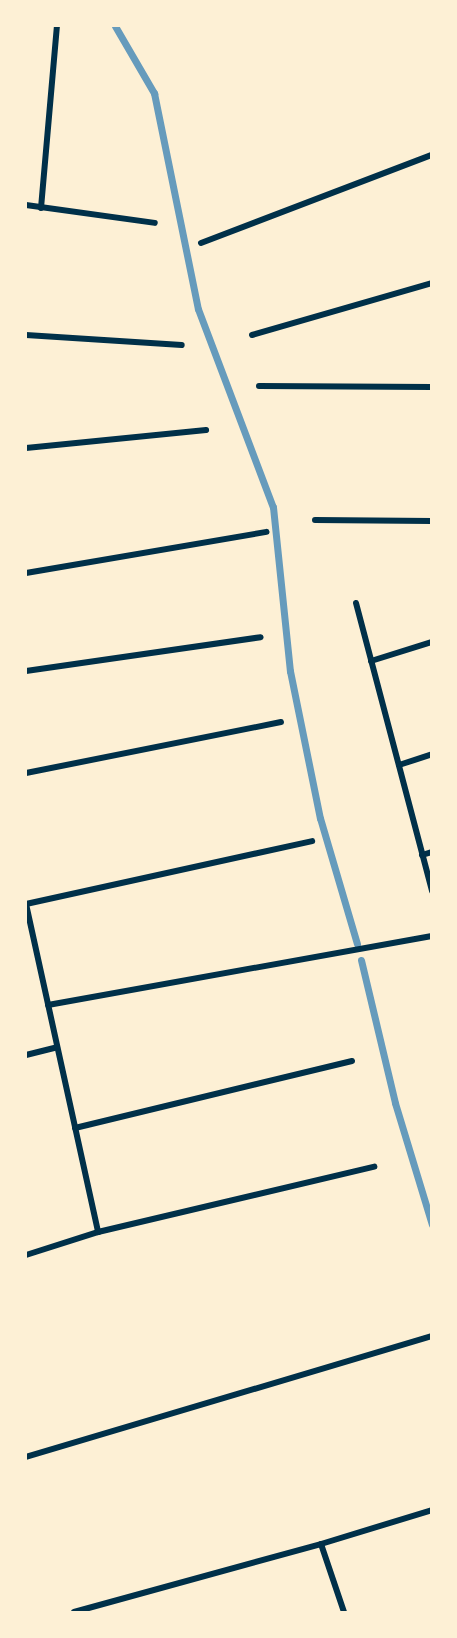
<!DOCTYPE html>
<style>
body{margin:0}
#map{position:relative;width:457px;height:1638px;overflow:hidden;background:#fdf0d5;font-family:"Nunito Sans",sans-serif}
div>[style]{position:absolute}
.stream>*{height:7px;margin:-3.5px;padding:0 3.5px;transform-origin:3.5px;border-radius:3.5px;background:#669bbc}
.minor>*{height:6px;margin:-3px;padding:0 3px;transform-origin:3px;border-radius:3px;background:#003049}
span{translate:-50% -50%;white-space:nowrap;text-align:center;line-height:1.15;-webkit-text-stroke:4.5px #fdf0d5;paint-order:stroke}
.frame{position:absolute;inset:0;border:27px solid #fdf0d5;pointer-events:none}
</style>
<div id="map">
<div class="stream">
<div style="left:115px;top:26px;width:78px;rotate:59.8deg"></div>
<div style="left:154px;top:93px;width:220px;rotate:78.5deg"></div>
<div style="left:198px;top:309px;width:212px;rotate:69.3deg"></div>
<div style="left:273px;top:507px;width:165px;rotate:84.1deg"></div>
<div style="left:290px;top:671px;width:150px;rotate:78.5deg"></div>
<div style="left:320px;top:818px;width:131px;rotate:73.6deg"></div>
<div style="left:361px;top:960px;width:147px;rotate:76.6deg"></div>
<div style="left:395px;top:1103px;width:127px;rotate:73.1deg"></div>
</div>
<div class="minor">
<div style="left:26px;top:205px;width:130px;rotate:7.9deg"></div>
<div style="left:41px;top:208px;width:183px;rotate:-85deg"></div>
<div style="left:201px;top:243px;width:247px;rotate:-20.9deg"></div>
<div style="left:26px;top:335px;width:156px;rotate:3.7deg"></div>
<div style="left:252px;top:335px;width:187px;rotate:-16.1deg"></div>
<div style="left:259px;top:386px;width:173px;rotate:0.3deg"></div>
<div style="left:26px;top:448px;width:181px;rotate:-5.7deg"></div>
<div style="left:315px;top:520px;width:117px;rotate:0.5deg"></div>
<div style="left:26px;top:573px;width:244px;rotate:-9.7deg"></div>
<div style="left:356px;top:603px;width:298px;rotate:75.2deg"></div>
<div style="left:371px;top:661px;width:64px;rotate:-17.3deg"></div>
<div style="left:26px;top:671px;width:237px;rotate:-8.2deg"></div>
<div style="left:399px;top:765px;width:35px;rotate:-18deg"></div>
<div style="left:26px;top:773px;width:260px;rotate:-11.3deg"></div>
<div style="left:422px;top:855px;width:10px;rotate:-17deg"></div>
<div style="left:26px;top:904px;width:336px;rotate:77.6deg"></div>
<div style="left:26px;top:904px;width:293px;rotate:-12.4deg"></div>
<div style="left:48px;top:1005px;width:390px;rotate:-10.2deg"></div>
<div style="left:26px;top:1055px;width:32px;rotate:-14deg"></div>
<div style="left:75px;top:1128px;width:285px;rotate:-13.6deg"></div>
<div style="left:26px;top:1255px;width:76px;rotate:-17.7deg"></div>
<div style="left:98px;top:1232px;width:284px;rotate:-13.3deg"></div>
<div style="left:26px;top:1457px;width:424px;rotate:-16.6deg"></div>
<div style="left:321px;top:1544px;width:116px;rotate:-17deg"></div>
<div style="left:74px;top:1612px;width:256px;rotate:-15.4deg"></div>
<div style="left:321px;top:1544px;width:72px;rotate:71.3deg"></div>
</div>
<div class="frame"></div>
</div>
